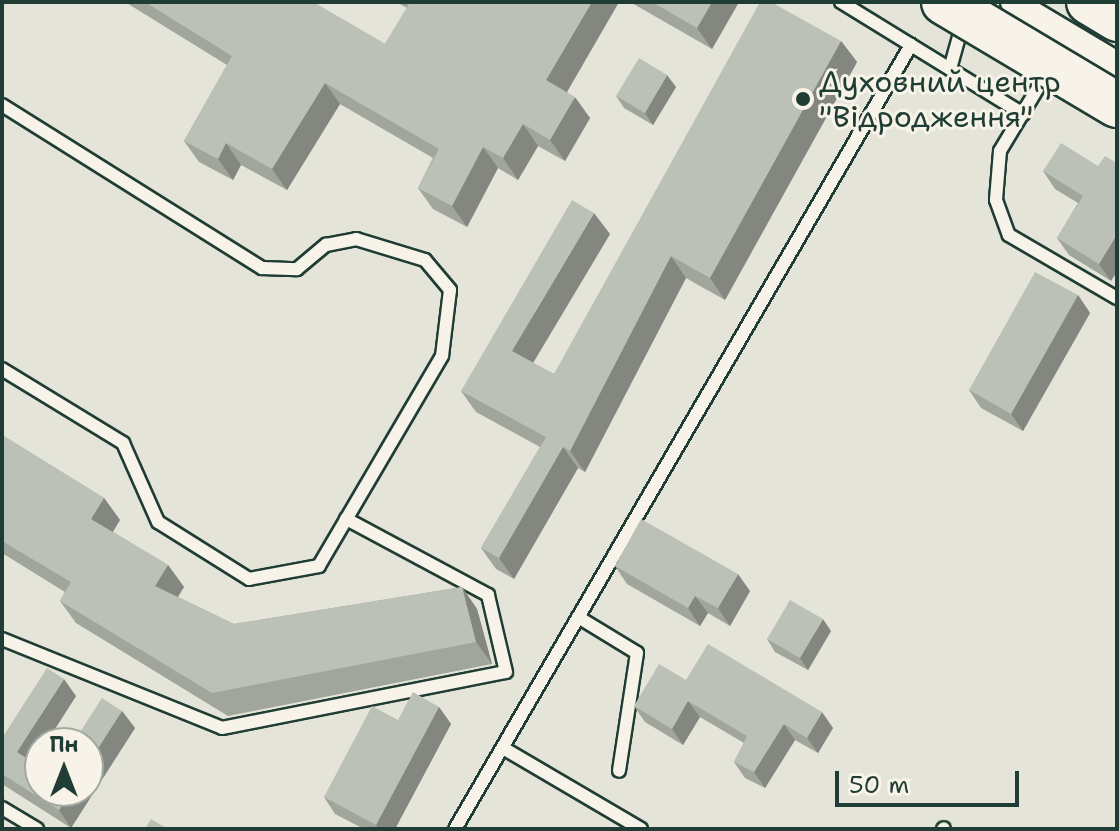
<!DOCTYPE html>
<meta charset="utf-8">
<style>
body{margin:0}
#map{position:relative;width:1119px;height:831px;overflow:hidden;background:#f7f3e8;font-family:"Shantell Sans",sans-serif}
div>[style]{position:absolute}
.built>*{inset:0;background:#e5e4d9}
.roads{filter:drop-shadow(2px 0 #1f3d34) drop-shadow(-2px 0 #1f3d34) drop-shadow(0 2px #1f3d34) drop-shadow(0 -2px #1f3d34)}
.lane>*{height:12px;margin:-6px;padding:0 6px;transform-origin:6px;border-radius:6px;background:#f7f3e8}
.street>*{height:24px;margin:-12px;padding:0 12px;transform-origin:12px;border-radius:12px;background:#f7f3e8}
.highway>*{height:44px;margin:-22px;padding:0 22px;transform-origin:22px;border-radius:22px;background:#f7f3e8}
.bridges{filter:drop-shadow(2px 0 #1f3d34) drop-shadow(-2px 0 #1f3d34) drop-shadow(0 2px #1f3d34) drop-shadow(0 -2px #1f3d34)}
.highway-bridge>*{height:44px;margin:-22px;padding:0 22px;transform-origin:22px;border-radius:22px;background:#f7f3e8}
.wall>*{inset:0;background:#a1a69d}
.shaded-wall>*{inset:0;background:#83877f}
.building>*{inset:0;background:#bbc1b6}
.dots>*{width:22px;height:22px;translate:-50% -50%;box-sizing:border-box;border:4px solid #f7f3e8;border-radius:50%}
span{translate:-50% -50%;white-space:nowrap;text-align:center;line-height:1.15;-webkit-text-stroke:6px #f7f3e8;paint-order:stroke}
.poi-label{font-size:30px;color:#1f3d34}
.left{translate:0 -50%;text-align:left}
.frame{position:absolute;inset:0;border:4px solid #1f3d34;pointer-events:none}
.north{position:absolute;left:24px;top:727px;width:80px;height:80px;box-sizing:border-box;background:#f7f3e8;border:2px solid #a1aaa0;border-radius:50%;rotate:0deg;font-size:22px;font-weight:700;line-height:32px;text-align:center;color:#1f3d34}
.north::after{content:'';display:block;margin:auto;width:28px;height:36px;background:#1f3d34;clip-path:polygon(50% 0,100% 100%,50% 72%,0 100%)}
.scale{position:absolute;left:835px;top:771px;width:184px;height:36px;box-sizing:border-box;border:4px solid #1f3d34;border-top:0;padding-left:10px;font-size:24px;line-height:28px;white-space:nowrap;color:#1f3d34;-webkit-text-stroke:6px #f7f3e8;paint-order:stroke}
</style>
<div id="map">
<div class="built">
<div style="clip-path:polygon(evenodd,2px 2px,1117px 2px,1117px 829px,2px 829px,2px 2px,40px 743px,88px 743px,88px 791px,40px 791px,40px 743px)"></div>
</div>
<div class="roads">
<div class="lane">
<div style="left:841px;top:2px;width:214px;rotate:31.6deg"></div>
<div style="left:950px;top:69px;width:49px;rotate:-74.5deg"></div>
<div style="left:1048px;top:71px;width:93px;rotate:121deg"></div>
<div style="left:1000px;top:151px;width:49px;rotate:94.7deg"></div>
<div style="left:996px;top:200px;width:37px;rotate:70deg"></div>
<div style="left:1009px;top:235px;width:125px;rotate:30.3deg"></div>
<div style="left:2px;top:105px;width:307px;rotate:32.1deg"></div>
<div style="left:262px;top:268px;width:35px;rotate:2deg"></div>
<div style="left:297px;top:269px;width:38px;rotate:-40deg"></div>
<div style="left:326px;top:245px;width:31px;rotate:-11deg"></div>
<div style="left:356px;top:239px;width:72px;rotate:16.9deg"></div>
<div style="left:425px;top:260px;width:39px;rotate:50deg"></div>
<div style="left:450px;top:290px;width:66px;rotate:96.9deg"></div>
<div style="left:442px;top:356px;width:243px;rotate:120.4deg"></div>
<div style="left:319px;top:566px;width:71px;rotate:169.5deg"></div>
<div style="left:249px;top:579px;width:107px;rotate:-147.9deg"></div>
<div style="left:158px;top:522px;width:86px;rotate:-113.9deg"></div>
<div style="left:123px;top:443px;width:142px;rotate:-148.6deg"></div>
<div style="left:578px;top:617px;width:69px;rotate:31.4deg"></div>
<div style="left:637px;top:653px;width:119px;rotate:98.7deg"></div>
<div style="left:2px;top:639px;width:237px;rotate:22deg"></div>
<div style="left:222px;top:728px;width:289px;rotate:-11.2deg"></div>
<div style="left:506px;top:672px;width:79px;rotate:-103.2deg"></div>
<div style="left:488px;top:595px;width:161px;rotate:-151.8deg"></div>
<div style="left:503px;top:748px;width:160px;rotate:30.4deg"></div>
<div style="left:2px;top:808px;width:41px;rotate:31deg"></div>
<div style="left:455px;top:829px;width:907px;rotate:-59.82deg"></div>
<div style="left:943px;top:829px;width:1px;rotate:-45deg"></div>
</div>
<div class="street">
<div style="left:1013px;top:2px;width:121px;rotate:30.8deg"></div>
</div>
<div class="highway">
<div style="left:1089px;top:2px;width:33px;rotate:31deg"></div>
</div>
</div>
<div class="bridges">
<div class="highway-bridge">
<div style="left:944px;top:2px;width:201px;rotate:30.8deg"></div>
</div>
</div>
<div class="wall">
<div style="clip-path:polygon(125px 2px,313px 2px,385px 44px,407px 8px,396px 2px,619px 2px,567px 92px,590px 118px,565px 161px,538px 146px,518px 180px,498px 168px,467px 227px,433px 209px,418px 188px,433px 158px,340px 104px,287px 190px,241px 165px,233px 180px,199px 162px,184px 141px,227px 65px)"></div>
<div style="clip-path:polygon(630px 2px,739px 2px,712px 49px)"></div>
<div style="clip-path:polygon(841px 41px,857px 62px,725px 300px,686px 278px,585px 472px,578px 468px,514px 579px,496px 569px,481px 548px,540px 447px,476px 412px,461px 391px,610px 234px,533px 363px,554px 374px)"></div>
<div style="clip-path:polygon(676px 87px,653px 125px,624px 108px,616px 96px)"></div>
<div style="clip-path:polygon(1098px 166px,1111px 281px,1069px 255px,1057px 238px,1078px 203px,1055px 189px,1043px 171px)"></div>
<div style="clip-path:polygon(1078px 295px,1090px 313px,1023px 431px,981px 408px,969px 390px)"></div>
<div style="clip-path:polygon(2px 435px,104px 498px,120px 520px,113px 532px,168px 565px,184px 587px,178px 597px,234px 624px,462px 587px,477px 609px,492px 664px,228px 716px,76px 623px,60px 601px,65px 592px,2px 553px)"></div>
<div style="clip-path:polygon(615px 566px,750px 591px,730px 626px,708px 613px,700px 626px,627px 584px)"></div>
<div style="clip-path:polygon(831px 631px,808px 670px,775px 652px,767px 639px)"></div>
<div style="clip-path:polygon(686px 680px,833px 728px,818px 753px,795px 740px,765px 788px,745px 778px,734px 762px,744px 743px,700px 717px,683px 745px,645px 722px,634px 706px)"></div>
<div style="clip-path:polygon(76px 696px,46px 743px,40px 743px,40px 752px,33px 763px,40px 791px,122px 711px,135px 728px,71px 828px,2px 784px,2px 738px)"></div>
<div style="clip-path:polygon(439px 707px,451px 724px,395px 829px,364px 829px,335px 814px,324px 797px,398px 720px)"></div>
</div>
<div class="shaded-wall">
<div style="clip-path:polygon(592px 2px,619px 2px,561px 102px,546px 80px)"></div>
<div style="clip-path:polygon(712px 2px,739px 2px,712px 49px,697px 28px)"></div>
<div style="clip-path:polygon(841px 41px,857px 62px,725px 300px,710px 278px)"></div>
<div style="clip-path:polygon(667px 75px,676px 87px,653px 125px,645px 113px)"></div>
<div style="clip-path:polygon(325px 83px,340px 104px,287px 190px,272px 169px)"></div>
<div style="clip-path:polygon(575px 97px,590px 118px,565px 161px,550px 140px)"></div>
<div style="clip-path:polygon(523px 124px,538px 146px,518px 180px,503px 158px)"></div>
<div style="clip-path:polygon(226px 143px,241px 165px,233px 180px,218px 159px)"></div>
<div style="clip-path:polygon(483px 147px,498px 168px,467px 227px,452px 206px)"></div>
<div style="clip-path:polygon(594px 213px,610px 234px,527px 373px,512px 351px)"></div>
<div style="clip-path:polygon(1117px 234px,1117px 272px,1111px 281px,1099px 264px)"></div>
<div style="clip-path:polygon(671px 256px,686px 278px,585px 472px,570px 451px)"></div>
<div style="clip-path:polygon(1078px 295px,1090px 313px,1023px 431px,1011px 414px)"></div>
<div style="clip-path:polygon(563px 447px,578px 468px,514px 579px,499px 558px)"></div>
<div style="clip-path:polygon(104px 498px,120px 520px,107px 541px,91px 519px)"></div>
<div style="clip-path:polygon(168px 565px,184px 587px,170px 609px,155px 586px)"></div>
<div style="clip-path:polygon(738px 574px,750px 591px,730px 626px,718px 608px)"></div>
<div style="clip-path:polygon(462px 587px,477px 609px,492px 664px,476px 642px)"></div>
<div style="clip-path:polygon(695px 596px,708px 613px,700px 626px,688px 608px)"></div>
<div style="clip-path:polygon(823px 619px,831px 631px,808px 670px,800px 658px)"></div>
<div style="clip-path:polygon(64px 679px,76px 696px,46px 743px,40px 743px,40px 752px,29px 769px,17px 752px)"></div>
<div style="clip-path:polygon(688px 701px,700px 717px,683px 745px,672px 729px)"></div>
<div style="clip-path:polygon(439px 707px,451px 724px,395px 829px,379px 829px,376px 825px)"></div>
<div style="clip-path:polygon(122px 711px,135px 728px,71px 828px,59px 810px,71px 791px,88px 791px,88px 764px)"></div>
<div style="clip-path:polygon(822px 712px,833px 728px,818px 753px,807px 738px)"></div>
<div style="clip-path:polygon(784px 724px,795px 740px,765px 788px,754px 772px)"></div>
</div>
<div class="building">
<div style="clip-path:polygon(145px 2px,313px 2px,385px 44px,410px 2px,592px 2px,546px 80px,575px 97px,550px 140px,523px 124px,503px 158px,483px 147px,452px 206px,418px 188px,439px 149px,325px 83px,272px 169px,226px 143px,218px 159px,184px 141px,232px 56px)"></div>
<div style="clip-path:polygon(652px 2px,712px 2px,697px 28px)"></div>
<div style="clip-path:polygon(760px 2px,771px 2px,841px 41px,710px 278px,671px 256px,570px 451px,563px 447px,499px 558px,481px 548px,546px 437px,461px 391px,572px 200px,594px 213px,512px 351px,554px 374px)"></div>
<div style="clip-path:polygon(639px 58px,667px 75px,645px 113px,616px 96px)"></div>
<div style="clip-path:polygon(1061px 143px,1098px 166px,1105px 156px,1117px 163px,1117px 234px,1099px 264px,1057px 238px,1083px 196px,1043px 171px)"></div>
<div style="clip-path:polygon(1035px 272px,1078px 295px,1011px 414px,969px 390px)"></div>
<div style="clip-path:polygon(2px 435px,104px 498px,91px 519px,168px 565px,155px 586px,234px 624px,462px 587px,476px 642px,212px 693px,60px 601px,71px 582px,2px 541px)"></div>
<div style="clip-path:polygon(641px 519px,738px 574px,718px 608px,695px 596px,688px 608px,615px 566px)"></div>
<div style="clip-path:polygon(790px 600px,823px 619px,800px 658px,767px 639px)"></div>
<div style="clip-path:polygon(708px 644px,822px 712px,807px 738px,784px 724px,754px 772px,734px 762px,747px 736px,688px 701px,672px 729px,634px 706px,659px 664px,686px 680px)"></div>
<div style="clip-path:polygon(47px 668px,64px 679px,17px 752px,40px 767px,40px 791px,71px 791px,59px 810px,2px 774px,2px 738px)"></div>
<div style="clip-path:polygon(413px 692px,439px 707px,376px 825px,324px 797px,372px 706px,398px 720px)"></div>
<div style="clip-path:polygon(102px 698px,122px 711px,88px 764px,88px 743px,73px 743px)"></div>
<div style="clip-path:polygon(151px 819px,168px 829px,145px 829px)"></div>
</div>
<div class="dots">
<div style="left:803px;top:99px;background:#1f3d34"></div>
</div>
<div class="poi-label">
<span class="left" style="left:819px;top:99px">Духовний центр<br>"Відродження"</span>
</div>
<div class="frame"></div>
<div class="north">Пн</div>
<div class="scale">50 m</div>
</div>
